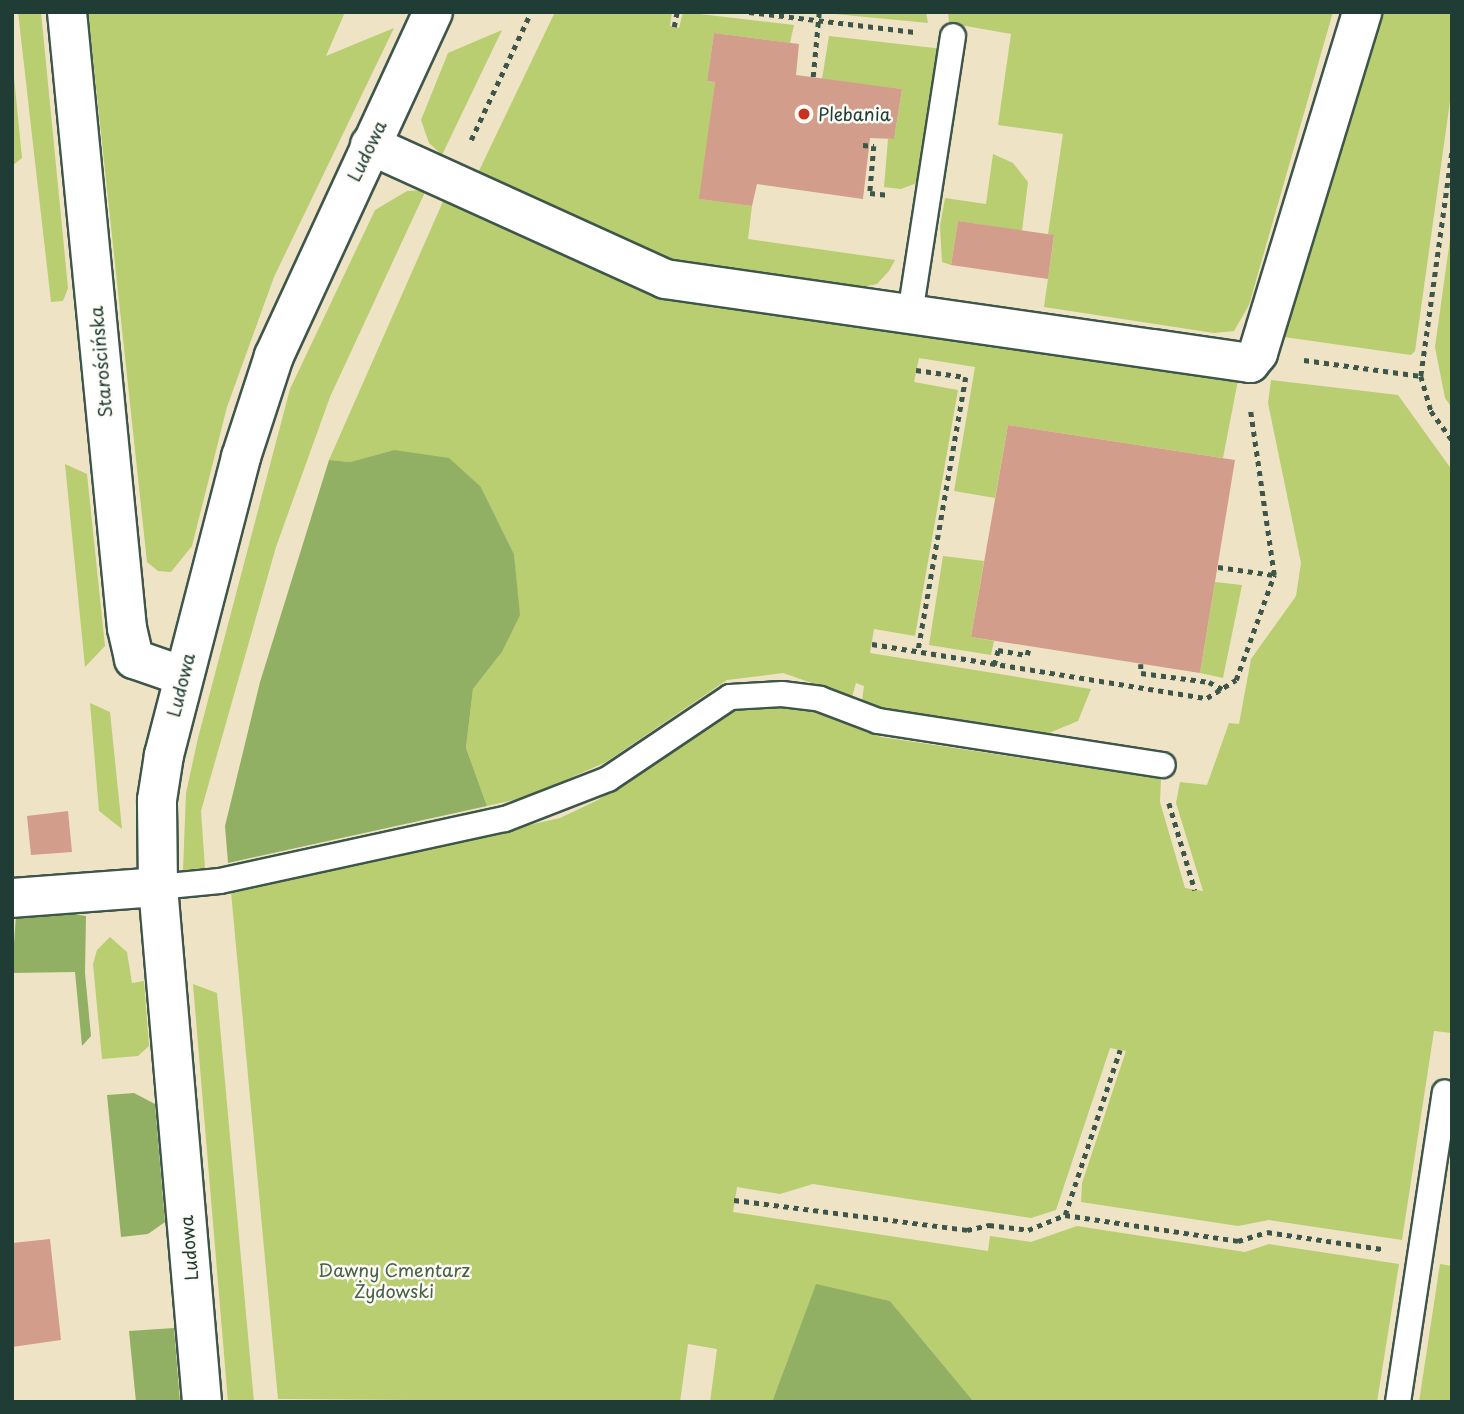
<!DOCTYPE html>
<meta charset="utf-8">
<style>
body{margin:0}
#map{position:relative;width:1464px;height:1414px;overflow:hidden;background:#efe3c6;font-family:"Playpen Sans",sans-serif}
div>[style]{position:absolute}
.green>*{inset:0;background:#b9cd71}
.forest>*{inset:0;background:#92b063}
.building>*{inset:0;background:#d29d8a}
.path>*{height:4.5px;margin-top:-2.25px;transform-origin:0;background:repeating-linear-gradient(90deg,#3e564a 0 5px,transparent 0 10px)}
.roads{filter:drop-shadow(2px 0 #3e564a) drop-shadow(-2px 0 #3e564a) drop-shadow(0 2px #3e564a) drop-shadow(0 -2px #3e564a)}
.lane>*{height:24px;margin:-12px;padding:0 12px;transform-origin:12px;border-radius:12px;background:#fff}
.street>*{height:38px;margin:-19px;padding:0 19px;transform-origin:19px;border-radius:19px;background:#fff}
.dots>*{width:19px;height:19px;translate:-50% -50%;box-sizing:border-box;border:4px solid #fdfcf7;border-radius:50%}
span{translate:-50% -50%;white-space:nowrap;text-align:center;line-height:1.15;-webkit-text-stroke:5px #fdfcf7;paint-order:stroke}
.poi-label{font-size:18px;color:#1f3d34}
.left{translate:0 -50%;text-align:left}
.street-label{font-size:18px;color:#1f3d34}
.park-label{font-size:18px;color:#466143}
.frame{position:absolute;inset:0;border:14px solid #1f3d34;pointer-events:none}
</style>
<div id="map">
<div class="green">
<div style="clip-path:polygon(18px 12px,41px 12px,68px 288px,63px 301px,51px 302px)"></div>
<div style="clip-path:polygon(88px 12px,345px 12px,326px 56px,394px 28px,274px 277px,227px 407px,192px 546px,171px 572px,158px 571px,147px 562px)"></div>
<div style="clip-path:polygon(555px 12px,672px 12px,670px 26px,679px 28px,683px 12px,794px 25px,790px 43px,714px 33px,707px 81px,715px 82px,700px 199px,752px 206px,748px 239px,895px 260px,889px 271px,877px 284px,853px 289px,660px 263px,477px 175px)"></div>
<div style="clip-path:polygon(926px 12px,928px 23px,835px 14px,835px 12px)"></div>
<div style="clip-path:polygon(948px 12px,1333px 12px,1249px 305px,1234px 331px,1214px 333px,1044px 307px,1054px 236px,1048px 234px,1063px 134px,998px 125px,1011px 34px,949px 23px)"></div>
<div style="clip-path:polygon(1379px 12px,1452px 12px,1452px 87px,1415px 351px,1411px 355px,1284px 337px)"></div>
<div style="clip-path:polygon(502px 30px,442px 155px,429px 143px,421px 120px,448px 53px)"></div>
<div style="clip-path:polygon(829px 36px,943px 49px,922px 181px,901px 189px,884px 187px,888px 139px,894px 139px,902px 89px,822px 79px)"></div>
<div style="clip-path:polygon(12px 57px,22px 158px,12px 166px)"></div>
<div style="clip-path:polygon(993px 154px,1013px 163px,1028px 182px,1022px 231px,958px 221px,951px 265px,942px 262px,940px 226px,945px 198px,986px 204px)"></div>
<div style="clip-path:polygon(426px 190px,330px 397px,276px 547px,201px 811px,205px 868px,183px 870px,186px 793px,198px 738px,290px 389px,375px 210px,407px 191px)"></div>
<div style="clip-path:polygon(445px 197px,601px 271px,673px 299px,1238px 380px,1223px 458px,1008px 425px,995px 498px,954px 491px,975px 367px,919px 358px,914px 382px,958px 390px,915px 636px,874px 629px,870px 653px,1091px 689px,1078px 721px,1049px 733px,872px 706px,862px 701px,864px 686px,856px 683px,852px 697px,783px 673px,727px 680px,606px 762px,527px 797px,487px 806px,466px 748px,473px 689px,502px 652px,519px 615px,514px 554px,481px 487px,394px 450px,350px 462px,329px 460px)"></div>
<div style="clip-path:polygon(1452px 225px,1452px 408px,1445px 398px,1435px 347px)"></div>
<div style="clip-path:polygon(1271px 380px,1398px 395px,1452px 470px,1452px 1033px,1434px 1031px,1402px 1240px,1269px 1220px,1238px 1226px,1081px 1202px,1082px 1183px,1126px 1051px,1110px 1048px,1056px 1210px,1031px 1218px,813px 1184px,780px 1194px,737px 1187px,733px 1212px,988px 1251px,990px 1236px,1031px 1242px,1077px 1226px,1245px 1252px,1269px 1244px,1399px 1264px,1377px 1402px,974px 1402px,890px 1301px,816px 1285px,772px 1402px,710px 1402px,717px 1349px,688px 1344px,680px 1402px,278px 1399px,231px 892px,560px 818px,598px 800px,719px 714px,741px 704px,799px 706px,881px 737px,1161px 779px,1160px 802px,1185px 888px,1203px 891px,1176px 803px,1180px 782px,1207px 785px,1229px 723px,1239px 724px,1251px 659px,1296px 596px,1301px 563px,1268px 403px)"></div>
<div style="clip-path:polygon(65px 464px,87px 474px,105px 646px,85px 667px)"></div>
<div style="clip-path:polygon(943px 556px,984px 561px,971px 637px,994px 641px,991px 655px,929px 645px)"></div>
<div style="clip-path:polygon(1215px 582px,1242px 585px,1223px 678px,1200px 673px)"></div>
<div style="clip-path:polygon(90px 703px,110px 712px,122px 829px,99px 811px)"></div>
<div style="clip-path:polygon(110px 937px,127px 952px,132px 983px,144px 981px,149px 1046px,138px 1056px,102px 1059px,93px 964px,97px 950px)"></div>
<div style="clip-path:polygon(193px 984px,217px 993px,254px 1402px,228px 1402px)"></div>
<div style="clip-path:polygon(1440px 1264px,1452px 1266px,1452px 1402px,1419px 1402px)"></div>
</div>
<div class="forest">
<div style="clip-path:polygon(394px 450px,449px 458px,481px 487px,514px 554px,520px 615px,502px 652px,473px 689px,466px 748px,487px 806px,228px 863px,225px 826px,260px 682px,329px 460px,350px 462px)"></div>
<div style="clip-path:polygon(74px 914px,86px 916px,85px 973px,91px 1036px,82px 1046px,75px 972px,12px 973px,16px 915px)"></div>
<div style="clip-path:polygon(134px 1093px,155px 1104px,165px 1222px,148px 1234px,121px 1237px,107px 1095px)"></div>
<div style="clip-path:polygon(816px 1284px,890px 1301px,974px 1402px,772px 1402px)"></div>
<div style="clip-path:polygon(174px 1328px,180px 1402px,136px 1402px,129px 1331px)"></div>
</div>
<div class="building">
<div style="clip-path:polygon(714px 33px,799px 44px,796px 75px,902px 89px,894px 139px,870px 138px,863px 199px,757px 184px,752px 206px,699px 199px,715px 82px,707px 81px)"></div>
<div style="clip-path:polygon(958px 221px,1054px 235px,1048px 279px,951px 265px)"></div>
<div style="clip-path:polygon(1008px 425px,1235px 460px,1200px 673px,971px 637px)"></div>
<div style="clip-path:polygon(68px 811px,72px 852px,31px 855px,27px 816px)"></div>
<div style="clip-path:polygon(50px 1239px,61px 1340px,12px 1347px,12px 1243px)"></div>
</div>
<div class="path">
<div style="left:749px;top:12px;width:167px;rotate:6.9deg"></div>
<div style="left:674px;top:27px;width:15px;rotate:-79deg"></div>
<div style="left:813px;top:77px;width:65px;rotate:-84.7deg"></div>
<div style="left:471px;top:140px;width:141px;rotate:-64.9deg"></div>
<div style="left:863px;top:145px;width:11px;rotate:5deg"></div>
<div style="left:874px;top:146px;width:47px;rotate:94.9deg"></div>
<div style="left:870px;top:193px;width:19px;rotate:6deg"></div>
<div style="left:1452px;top:153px;width:225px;rotate:97.9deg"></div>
<div style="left:1421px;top:376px;width:36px;rotate:74deg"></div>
<div style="left:1431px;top:411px;width:36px;rotate:54deg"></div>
<div style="left:1304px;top:360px;width:118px;rotate:7.8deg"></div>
<div style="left:916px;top:370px;width:50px;rotate:8deg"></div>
<div style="left:966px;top:377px;width:278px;rotate:99.9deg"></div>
<div style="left:1218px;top:567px;width:57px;rotate:8.1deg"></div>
<div style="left:1274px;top:575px;width:168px;rotate:-98.2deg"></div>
<div style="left:872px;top:644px;width:339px;rotate:9.2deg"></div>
<div style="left:1207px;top:698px;width:34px;rotate:-32deg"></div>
<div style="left:1236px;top:680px;width:112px;rotate:-70.1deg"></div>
<div style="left:1141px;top:664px;width:9px;rotate:90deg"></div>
<div style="left:1141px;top:673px;width:69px;rotate:7.5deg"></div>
<div style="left:1209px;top:682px;width:15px;rotate:28deg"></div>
<div style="left:994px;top:665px;width:16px;rotate:-75deg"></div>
<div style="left:998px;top:650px;width:29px;rotate:10deg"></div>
<div style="left:1027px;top:655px;width:8px;rotate:-76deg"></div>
<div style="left:1169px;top:803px;width:91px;rotate:73.4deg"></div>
<div style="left:734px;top:1200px;width:235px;rotate:7.3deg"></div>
<div style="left:967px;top:1230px;width:23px;rotate:-13deg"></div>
<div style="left:989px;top:1225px;width:39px;rotate:7deg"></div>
<div style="left:1028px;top:1230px;width:40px;rotate:-22deg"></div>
<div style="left:1065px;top:1215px;width:174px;rotate:-71.6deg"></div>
<div style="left:1065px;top:1215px;width:175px;rotate:8.5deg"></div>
<div style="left:1238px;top:1241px;width:30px;rotate:-17deg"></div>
<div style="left:1267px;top:1232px;width:116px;rotate:8.4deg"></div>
</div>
<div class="roads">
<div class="lane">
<div style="left:910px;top:314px;width:281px;rotate:-81.2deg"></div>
<div style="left:158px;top:887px;width:62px;rotate:-5.5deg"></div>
<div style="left:220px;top:881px;width:292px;rotate:-12.3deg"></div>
<div style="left:505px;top:819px;width:110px;rotate:-21.2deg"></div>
<div style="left:608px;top:779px;width:147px;rotate:-33.9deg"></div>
<div style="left:730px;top:697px;width:52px;rotate:-3.3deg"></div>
<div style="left:782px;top:694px;width:38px;rotate:7deg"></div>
<div style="left:820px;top:699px;width:62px;rotate:20.8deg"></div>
<div style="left:878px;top:721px;width:288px;rotate:8.8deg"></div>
<div style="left:1398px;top:1402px;width:313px;rotate:-81.4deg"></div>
</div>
<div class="street">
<div style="left:67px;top:12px;width:619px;rotate:84.44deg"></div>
<div style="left:127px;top:628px;width:32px;rotate:77deg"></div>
<div style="left:134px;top:659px;width:52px;rotate:19.1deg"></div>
<div style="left:370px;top:145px;width:324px;rotate:24.4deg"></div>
<div style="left:665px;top:279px;width:591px;rotate:8.17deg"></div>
<div style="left:1250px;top:363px;width:13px;rotate:-51deg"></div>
<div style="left:1258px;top:353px;width:357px;rotate:-73deg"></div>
<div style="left:12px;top:898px;width:146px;rotate:-4.3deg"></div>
<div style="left:202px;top:1402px;width:517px;rotate:-94.88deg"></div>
<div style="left:158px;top:887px;width:87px;rotate:-90.7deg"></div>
<div style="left:157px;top:800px;width:46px;rotate:-81.2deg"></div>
<div style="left:164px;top:755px;width:308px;rotate:-75.5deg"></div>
<div style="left:241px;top:457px;width:106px;rotate:-71.9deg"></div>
<div style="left:274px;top:356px;width:379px;rotate:-65.2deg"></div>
</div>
</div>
<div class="dots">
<div style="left:804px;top:114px;background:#c8321e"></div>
</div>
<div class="poi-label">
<span class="left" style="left:818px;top:114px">Plebania</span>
</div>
<div class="street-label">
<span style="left:367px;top:151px;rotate:-64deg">Ludowa</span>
<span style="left:101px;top:362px;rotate:-95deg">Starościńska</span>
<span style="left:181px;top:685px;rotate:-76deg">Ludowa</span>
<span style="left:189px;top:1248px;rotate:-95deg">Ludowa</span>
</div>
<div class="park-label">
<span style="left:394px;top:1281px">Dawny Cmentarz<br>Żydowski</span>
</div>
<div class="frame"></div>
</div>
